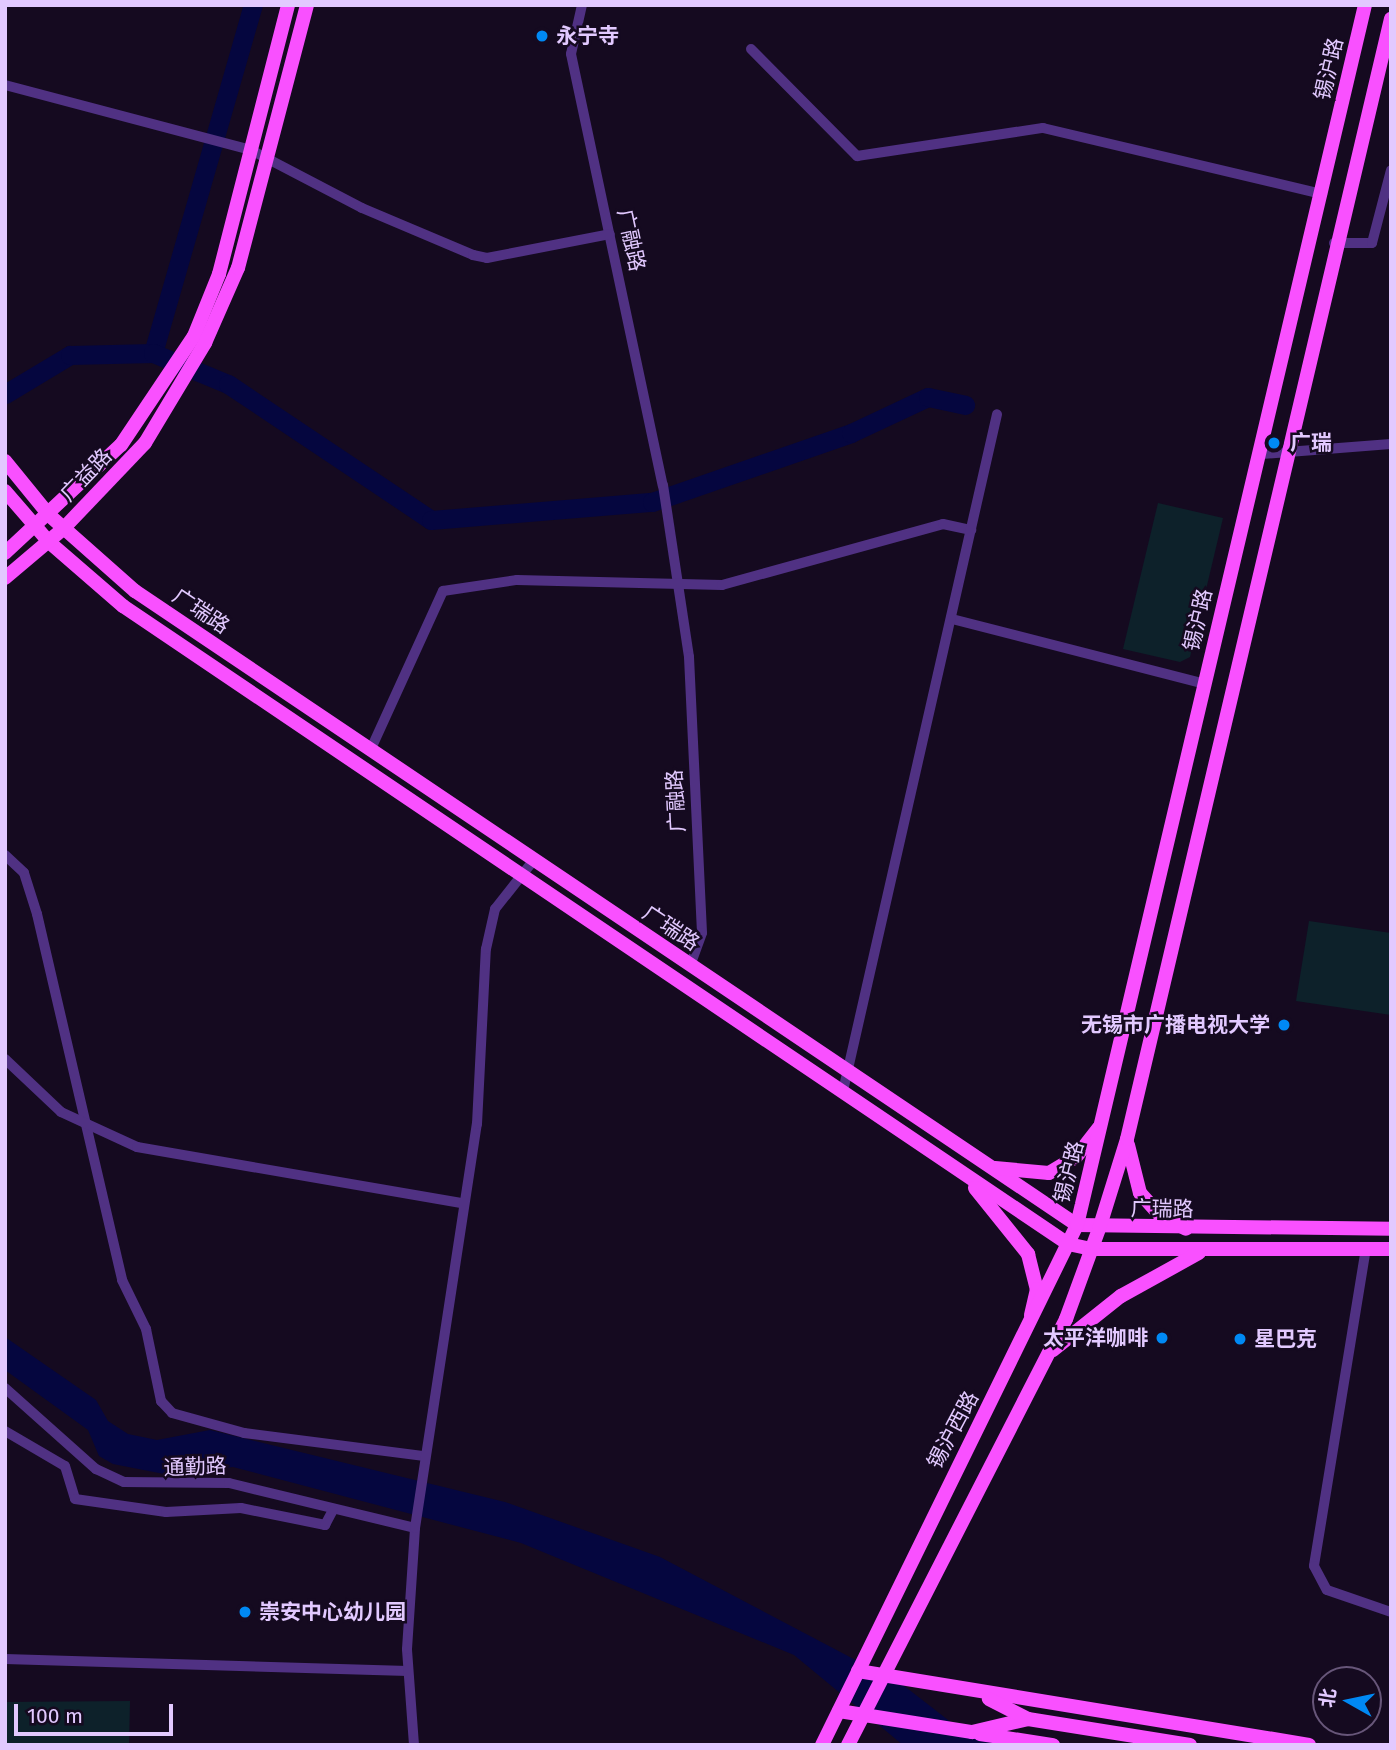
<!DOCTYPE html>
<meta charset="utf-8">
<style>
body{margin:0}
#map{position:relative;width:1396px;height:1750px;overflow:hidden;background:#150a20;font-family:"Fira Sans","Noto Sans SC",sans-serif}
div>[style]{position:absolute}
.green>*{inset:0;background:#0d212a}
.water>*{inset:0;background:#05063f}
.river>*{height:19px;margin:-9.5px;padding:0 9.5px;transform-origin:9.5px;border-radius:9.5px;background:#05063f}
.minor>*{height:10px;margin:-5px;padding:0 5px;transform-origin:5px;border-radius:5px;background:#503183}
.major>*{height:14px;margin:-7px;padding:0 7px;transform-origin:7px;border-radius:7px;background:#f950ff}
.dots>*{width:19px;height:19px;translate:-50% -50%;box-sizing:border-box;border:4px solid #150a20;border-radius:50%}
span{translate:-50% -50%;white-space:nowrap;text-align:center;line-height:1.15;-webkit-text-stroke:5px #150a20;paint-order:stroke}
.poi-label{font-size:21px;color:#e2c9ff;font-weight:700}
.left{translate:0 -50%;text-align:left}
.right{translate:-100% -50%;text-align:right}
.street-label{font-size:21px;color:#e2c9ff}
.frame{position:absolute;inset:0;border:7px solid #e2c9ff;pointer-events:none}
.north{position:absolute;left:1312px;top:1666px;width:70px;height:70px;box-sizing:border-box;background:#150a20;border:2px solid #675679;border-radius:50%;rotate:279deg;font-size:19px;font-weight:700;line-height:28px;text-align:center;color:#e2c9ff}
.north::after{content:'';display:block;margin:auto;width:24px;height:32px;background:#0089f4;clip-path:polygon(50% 0,100% 100%,50% 72%,0 100%)}
.scale{position:absolute;left:14px;top:1704px;width:159px;height:32px;box-sizing:border-box;border:4px solid #e2c9ff;border-top:0;padding-left:9px;font-size:21px;line-height:24px;white-space:nowrap;color:#e2c9ff;-webkit-text-stroke:5px #150a20;paint-order:stroke}
</style>
<div id="map">
<div class="green">
<div style="clip-path:polygon(1158px 503px,1223px 518px,1190px 657px,1180px 662px,1123px 649px)"></div>
<div style="clip-path:polygon(1309px 921px,1391px 933px,1391px 1015px,1296px 1001px)"></div>
<div style="clip-path:polygon(130px 1701px,129px 1745px,5px 1745px,5px 1702px)"></div>
</div>
<div class="water">
<div style="clip-path:polygon(5px 1337px,96px 1400px,108px 1421px,128px 1434px,157px 1440px,210px 1430px,505px 1502px,660px 1557px,903px 1685px,970px 1737px,1014px 1745px,903px 1745px,794px 1655px,521px 1543px,233px 1467px,164px 1474px,113px 1464px,99px 1456px,88px 1430px,5px 1370px)"></div>
</div>
<div class="river">
<div style="left:153px;top:353px;width:362px;rotate:-74deg"></div>
<div style="left:5px;top:394px;width:76px;rotate:-31deg"></div>
<div style="left:70px;top:355px;width:83px;rotate:-1.4deg"></div>
<div style="left:153px;top:353px;width:81px;rotate:22.5deg"></div>
<div style="left:228px;top:384px;width:244px;rotate:33.8deg"></div>
<div style="left:431px;top:520px;width:222px;rotate:-4.7deg"></div>
<div style="left:652px;top:502px;width:211px;rotate:-19.1deg"></div>
<div style="left:851px;top:433px;width:85px;rotate:-25.1deg"></div>
<div style="left:928px;top:397px;width:38px;rotate:12deg"></div>
</div>
<div class="minor">
<div style="left:582px;top:5px;width:50px;rotate:102.7deg"></div>
<div style="left:571px;top:54px;width:441px;rotate:78deg"></div>
<div style="left:663px;top:485px;width:174px;rotate:81.4deg"></div>
<div style="left:689px;top:657px;width:276px;rotate:87.3deg"></div>
<div style="left:702px;top:933px;width:35px;rotate:110deg"></div>
<div style="left:751px;top:49px;width:151px;rotate:45.3deg"></div>
<div style="left:857px;top:156px;width:188px;rotate:-8.6deg"></div>
<div style="left:1043px;top:128px;width:287px;rotate:13.3deg"></div>
<div style="left:5px;top:85px;width:254px;rotate:14.8deg"></div>
<div style="left:251px;top:150px;width:125px;rotate:27.6deg"></div>
<div style="left:362px;top:208px;width:121px;rotate:22.9deg"></div>
<div style="left:473px;top:255px;width:14px;rotate:12deg"></div>
<div style="left:487px;top:258px;width:125px;rotate:-11deg"></div>
<div style="left:1334px;top:243px;width:38px"></div>
<div style="left:1372px;top:243px;width:75px;rotate:-75.4deg"></div>
<div style="left:1262px;top:454px;width:129px;rotate:-4.4deg"></div>
<div style="left:952px;top:619px;width:261px;rotate:14.4deg"></div>
<div style="left:370px;top:751px;width:176px;rotate:-65.5deg"></div>
<div style="left:443px;top:591px;width:75px;rotate:-8.5deg"></div>
<div style="left:517px;top:580px;width:205px;rotate:1.4deg"></div>
<div style="left:722px;top:585px;width:229px;rotate:-15.4deg"></div>
<div style="left:943px;top:524px;width:29px;rotate:12deg"></div>
<div style="left:5px;top:855px;width:26px;rotate:43deg"></div>
<div style="left:24px;top:873px;width:43px;rotate:72.4deg"></div>
<div style="left:37px;top:914px;width:376px;rotate:76.9deg"></div>
<div style="left:122px;top:1280px;width:55px;rotate:63.9deg"></div>
<div style="left:146px;top:1329px;width:74px;rotate:78.2deg"></div>
<div style="left:161px;top:1401px;width:16px;rotate:47deg"></div>
<div style="left:172px;top:1413px;width:75px;rotate:15.5deg"></div>
<div style="left:244px;top:1433px;width:180px;rotate:7.3deg"></div>
<div style="left:5px;top:1059px;width:77px;rotate:43.4deg"></div>
<div style="left:61px;top:1112px;width:84px;rotate:24.7deg"></div>
<div style="left:137px;top:1147px;width:329px;rotate:9.8deg"></div>
<div style="left:843px;top:1091px;width:694px;rotate:-77.18deg"></div>
<div style="left:1366px;top:1248px;width:322px;rotate:99.3deg"></div>
<div style="left:1314px;top:1566px;width:27px;rotate:62deg"></div>
<div style="left:1327px;top:1590px;width:68px;rotate:19deg"></div>
<div style="left:5px;top:1388px;width:122px;rotate:41.7deg"></div>
<div style="left:96px;top:1469px;width:31px;rotate:25deg"></div>
<div style="left:124px;top:1482px;width:105px;rotate:0.5deg"></div>
<div style="left:229px;top:1483px;width:191px;rotate:13.6deg"></div>
<div style="left:5px;top:1431px;width:69px;rotate:30.3deg"></div>
<div style="left:65px;top:1466px;width:34px;rotate:73deg"></div>
<div style="left:75px;top:1499px;width:92px;rotate:8.1deg"></div>
<div style="left:166px;top:1512px;width:75px;rotate:-3.1deg"></div>
<div style="left:241px;top:1508px;width:86px;rotate:11.4deg"></div>
<div style="left:325px;top:1525px;width:17px;rotate:-62deg"></div>
<div style="left:5px;top:1659px;width:403px;rotate:1.7deg"></div>
<div style="left:414px;top:1745px;width:96px;rotate:-94.2deg"></div>
<div style="left:407px;top:1649px;width:121px;rotate:-86.2deg"></div>
<div style="left:415px;top:1528px;width:409px;rotate:-81.3deg"></div>
<div style="left:477px;top:1124px;width:175px;rotate:-87.1deg"></div>
<div style="left:486px;top:949px;width:41px;rotate:-77.3deg"></div>
<div style="left:495px;top:909px;width:61px;rotate:-51.6deg"></div>
</div>
<div class="major">
<div style="left:5px;top:461px;width:70px;rotate:50.8deg"></div>
<div style="left:49px;top:515px;width:115px;rotate:41.5deg"></div>
<div style="left:135px;top:591px;width:1135px;rotate:33.94deg"></div>
<div style="left:1077px;top:1225px;width:314px;rotate:0.7deg"></div>
<div style="left:5px;top:491px;width:67px;rotate:49.2deg"></div>
<div style="left:49px;top:542px;width:98px;rotate:40.9deg"></div>
<div style="left:123px;top:606px;width:1140px;rotate:34.02deg"></div>
<div style="left:1068px;top:1244px;width:24px;rotate:12deg"></div>
<div style="left:1091px;top:1249px;width:300px"></div>
<div style="left:5px;top:553px;width:158px;rotate:-43deg"></div>
<div style="left:121px;top:445px;width:131px;rotate:-56.2deg"></div>
<div style="left:194px;top:336px;width:67px;rotate:-68deg"></div>
<div style="left:219px;top:274px;width:278px;rotate:-75.6deg"></div>
<div style="left:5px;top:578px;width:76px;rotate:-40.2deg"></div>
<div style="left:63px;top:529px;width:119px;rotate:-46.4deg"></div>
<div style="left:145px;top:443px;width:117px;rotate:-59deg"></div>
<div style="left:205px;top:343px;width:82px;rotate:-66.3deg"></div>
<div style="left:238px;top:268px;width:272px;rotate:-75.3deg"></div>
<div style="left:1128px;top:1145px;width:49px;rotate:76deg"></div>
<div style="left:1140px;top:1193px;width:31px;rotate:48deg"></div>
<div style="left:1161px;top:1216px;width:28px;rotate:27deg"></div>
<div style="left:995px;top:1168px;width:54px;rotate:5.3deg"></div>
<div style="left:1049px;top:1173px;width:31px;rotate:-31deg"></div>
<div style="left:1076px;top:1157px;width:37px;rotate:-52deg"></div>
<div style="left:975px;top:1188px;width:85px;rotate:51.2deg"></div>
<div style="left:1028px;top:1254px;width:36px;rotate:76deg"></div>
<div style="left:1037px;top:1289px;width:27px;rotate:103deg"></div>
<div style="left:1053px;top:1350px;width:87px;rotate:-38.5deg"></div>
<div style="left:1121px;top:1296px;width:89px;rotate:-28.9deg"></div>
<div style="left:858px;top:1671px;width:457px;rotate:9.3deg"></div>
<div style="left:839px;top:1711px;width:135px;rotate:9deg"></div>
<div style="left:972px;top:1732px;width:57px;rotate:-13.1deg"></div>
<div style="left:1028px;top:1719px;width:44px;rotate:-152.9deg"></div>
<div style="left:1028px;top:1719px;width:164px;rotate:9.1deg"></div>
<div style="left:980px;top:1734px;width:74px;rotate:8.6deg"></div>
<div style="left:822px;top:1745px;width:579px;rotate:-63.88deg"></div>
<div style="left:1077px;top:1225px;width:1254px;rotate:-76.72deg"></div>
<div style="left:848px;top:1745px;width:479px;rotate:-62.9deg"></div>
<div style="left:1066px;top:1319px;width:96px;rotate:-69.9deg"></div>
<div style="left:1099px;top:1229px;width:94px;rotate:-72.7deg"></div>
<div style="left:1127px;top:1139px;width:1151px;rotate:-76.74deg"></div>
</div>
<div class="dots">
<div style="left:542px;top:36px;background:#0089f4"></div>
<div style="left:1274px;top:443px;background:#0089f4"></div>
<div style="left:1284px;top:1025px;background:#0089f4"></div>
<div style="left:1162px;top:1338px;background:#0089f4"></div>
<div style="left:1240px;top:1339px;background:#0089f4"></div>
<div style="left:245px;top:1612px;background:#0089f4"></div>
</div>
<div class="poi-label">
<span class="left" style="left:556px;top:36px">永宁寺</span>
<span class="left" style="left:1290px;top:443px">广瑞</span>
<span class="right" style="left:1270px;top:1025px">无锡市广播电视大学</span>
<span class="right" style="left:1148px;top:1338px">太平洋咖啡</span>
<span class="left" style="left:1254px;top:1339px">星巴克</span>
<span class="left" style="left:259px;top:1612px">崇安中心幼儿园</span>
</div>
<div class="street-label">
<span style="left:1329px;top:69px;rotate:-77deg">锡沪路</span>
<span style="left:631px;top:240px;rotate:78deg">广融路</span>
<span style="left:86px;top:475px;rotate:-46deg">广益路</span>
<span style="left:201px;top:611px;rotate:34deg">广瑞路</span>
<span style="left:1198px;top:620px;rotate:-77deg">锡沪路</span>
<span style="left:676px;top:801px;rotate:-93deg">广融路</span>
<span style="left:671px;top:928px;rotate:34deg">广瑞路</span>
<span style="left:1069px;top:1172px;rotate:-76deg">锡沪路</span>
<span style="left:1162px;top:1209px;rotate:1deg">广瑞路</span>
<span style="left:953px;top:1430px;rotate:-62deg">锡沪西路</span>
<span style="left:195px;top:1467px;rotate:-2deg">通勤路</span>
</div>
<div class="frame"></div>
<div class="north">北</div>
<div class="scale">100 m</div>
</div>
